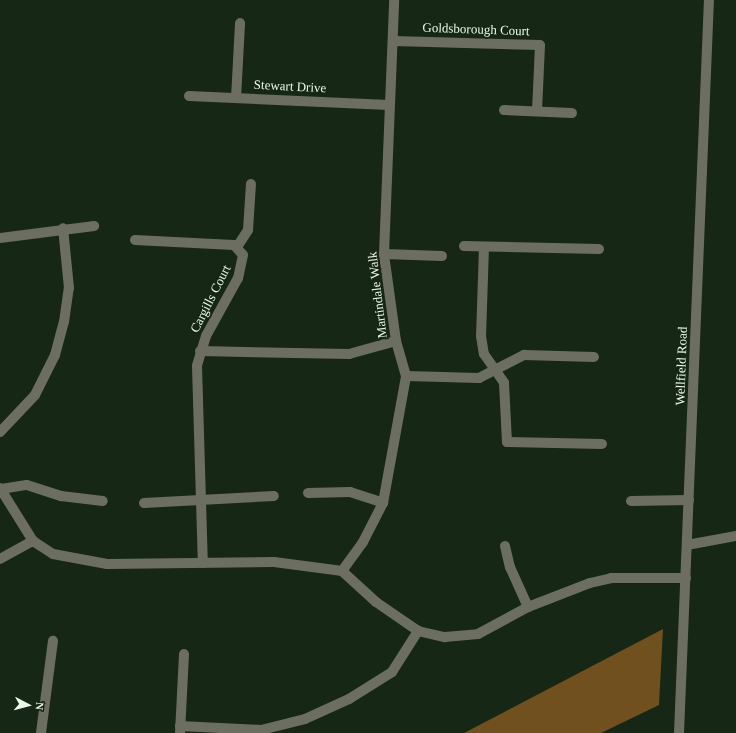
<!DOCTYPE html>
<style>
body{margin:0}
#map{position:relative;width:736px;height:733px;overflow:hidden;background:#162715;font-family:"Times New Roman",serif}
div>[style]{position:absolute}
.forest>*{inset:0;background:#6f501e}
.minor>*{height:10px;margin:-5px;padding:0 5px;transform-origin:5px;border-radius:5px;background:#6d6e62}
span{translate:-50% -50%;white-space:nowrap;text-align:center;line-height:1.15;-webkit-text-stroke:4px #162715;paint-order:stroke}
.street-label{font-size:13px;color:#eaf6e9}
.north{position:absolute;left:8px;top:685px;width:40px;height:40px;-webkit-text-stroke:3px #162715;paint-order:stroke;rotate:96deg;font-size:11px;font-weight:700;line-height:16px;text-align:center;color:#eaf6e9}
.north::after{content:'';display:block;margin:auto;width:14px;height:18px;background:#eaf6e9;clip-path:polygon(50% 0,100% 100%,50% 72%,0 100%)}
</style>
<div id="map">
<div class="forest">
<div style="clip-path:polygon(663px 629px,659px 705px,601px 733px,464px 733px)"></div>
</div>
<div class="minor">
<div style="left:393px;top:41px;width:147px;rotate:1.6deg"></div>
<div style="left:540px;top:45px;width:66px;rotate:92.6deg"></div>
<div style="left:189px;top:96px;width:200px;rotate:2.6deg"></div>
<div style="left:236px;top:98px;width:75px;rotate:-86.9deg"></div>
<div style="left:504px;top:110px;width:68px;rotate:2.5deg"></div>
<div style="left:0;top:238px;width:95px;rotate:-7.3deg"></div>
<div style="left:135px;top:240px;width:99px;rotate:2.9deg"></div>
<div style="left:234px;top:245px;width:13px;rotate:48deg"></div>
<div style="left:243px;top:255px;width:24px;rotate:102deg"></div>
<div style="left:238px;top:278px;width:66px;rotate:118.9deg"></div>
<div style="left:206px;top:336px;width:31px;rotate:107deg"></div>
<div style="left:197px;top:366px;width:197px;rotate:88.3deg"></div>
<div style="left:464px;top:246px;width:135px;rotate:1.3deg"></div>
<div style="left:237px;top:247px;width:20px;rotate:-57deg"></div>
<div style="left:248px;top:230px;width:46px;rotate:-86.3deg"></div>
<div style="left:484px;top:247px;width:89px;rotate:91.9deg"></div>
<div style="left:481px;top:336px;width:18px;rotate:81deg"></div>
<div style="left:484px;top:354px;width:35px;rotate:55deg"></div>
<div style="left:504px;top:383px;width:59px;rotate:87.1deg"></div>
<div style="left:507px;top:442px;width:95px;rotate:1.2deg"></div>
<div style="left:384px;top:254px;width:58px;rotate:2deg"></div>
<div style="left:200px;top:351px;width:149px;rotate:1.2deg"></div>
<div style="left:349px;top:354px;width:49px;rotate:-15.5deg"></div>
<div style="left:406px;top:376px;width:73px;rotate:1.6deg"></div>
<div style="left:479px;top:378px;width:51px;rotate:-27.1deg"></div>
<div style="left:524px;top:355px;width:70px;rotate:1.6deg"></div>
<div style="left:0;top:432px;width:51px;rotate:-46.6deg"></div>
<div style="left:35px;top:395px;width:45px;rotate:-63.4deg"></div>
<div style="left:55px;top:355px;width:34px;rotate:-75deg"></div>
<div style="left:64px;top:322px;width:34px;rotate:-82deg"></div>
<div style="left:69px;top:288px;width:60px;rotate:-95.7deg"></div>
<div style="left:0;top:488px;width:62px;rotate:58.1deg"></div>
<div style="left:33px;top:541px;width:24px;rotate:33deg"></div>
<div style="left:53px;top:554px;width:55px;rotate:10.5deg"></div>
<div style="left:107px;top:564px;width:167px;rotate:-0.7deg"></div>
<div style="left:274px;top:562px;width:69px;rotate:7.5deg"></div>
<div style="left:1px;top:489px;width:26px;rotate:-9deg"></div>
<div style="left:27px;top:485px;width:36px;rotate:18deg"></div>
<div style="left:61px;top:496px;width:42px;rotate:6.8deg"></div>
<div style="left:308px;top:493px;width:42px;rotate:-1.4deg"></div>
<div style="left:350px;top:492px;width:35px;rotate:18deg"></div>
<div style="left:631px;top:501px;width:58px;rotate:-1deg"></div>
<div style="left:144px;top:503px;width:130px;rotate:-3.1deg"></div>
<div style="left:687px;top:545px;width:50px;rotate:-10.4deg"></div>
<div style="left:505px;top:546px;width:22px;rotate:77deg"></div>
<div style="left:510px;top:567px;width:44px;rotate:65.8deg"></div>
<div style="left:0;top:559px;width:38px;rotate:-29deg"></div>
<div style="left:342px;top:571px;width:36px;rotate:-54deg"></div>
<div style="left:363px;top:542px;width:44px;rotate:-62.9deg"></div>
<div style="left:383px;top:503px;width:129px;rotate:-79.7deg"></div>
<div style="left:406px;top:376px;width:36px;rotate:-106deg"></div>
<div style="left:396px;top:341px;width:88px;rotate:-97.9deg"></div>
<div style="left:384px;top:254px;width:254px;rotate:-87.7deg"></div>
<div style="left:342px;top:571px;width:46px;rotate:42.4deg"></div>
<div style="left:376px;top:602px;width:51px;rotate:34.6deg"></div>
<div style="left:418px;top:631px;width:28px;rotate:13deg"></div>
<div style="left:445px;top:637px;width:33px;rotate:-5deg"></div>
<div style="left:478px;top:634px;width:57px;rotate:-28.4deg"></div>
<div style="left:528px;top:607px;width:66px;rotate:-21.2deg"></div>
<div style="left:590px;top:583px;width:22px;rotate:-13deg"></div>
<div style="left:611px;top:578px;width:75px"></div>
<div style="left:180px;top:726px;width:81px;rotate:2.8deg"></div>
<div style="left:261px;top:730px;width:45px;rotate:-14deg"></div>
<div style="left:305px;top:719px;width:48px;rotate:-24.4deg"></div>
<div style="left:349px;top:699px;width:51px;rotate:-32.1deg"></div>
<div style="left:392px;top:672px;width:49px;rotate:-57.6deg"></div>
<div style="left:41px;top:733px;width:93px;rotate:-82.6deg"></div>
<div style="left:180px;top:733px;width:79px;rotate:-87.1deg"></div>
<div style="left:679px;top:733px;width:734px;rotate:-87.66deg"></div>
</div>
<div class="street-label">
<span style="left:476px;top:30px;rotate:2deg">Goldsborough Court</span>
<span style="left:290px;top:87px;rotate:3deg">Stewart Drive</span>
<span style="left:378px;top:295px;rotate:-97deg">Martindale Walk</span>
<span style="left:211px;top:299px;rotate:-63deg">Cargills Court</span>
<span style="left:682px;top:366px;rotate:-88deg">Wellfield Road</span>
</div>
<div class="north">N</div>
</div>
